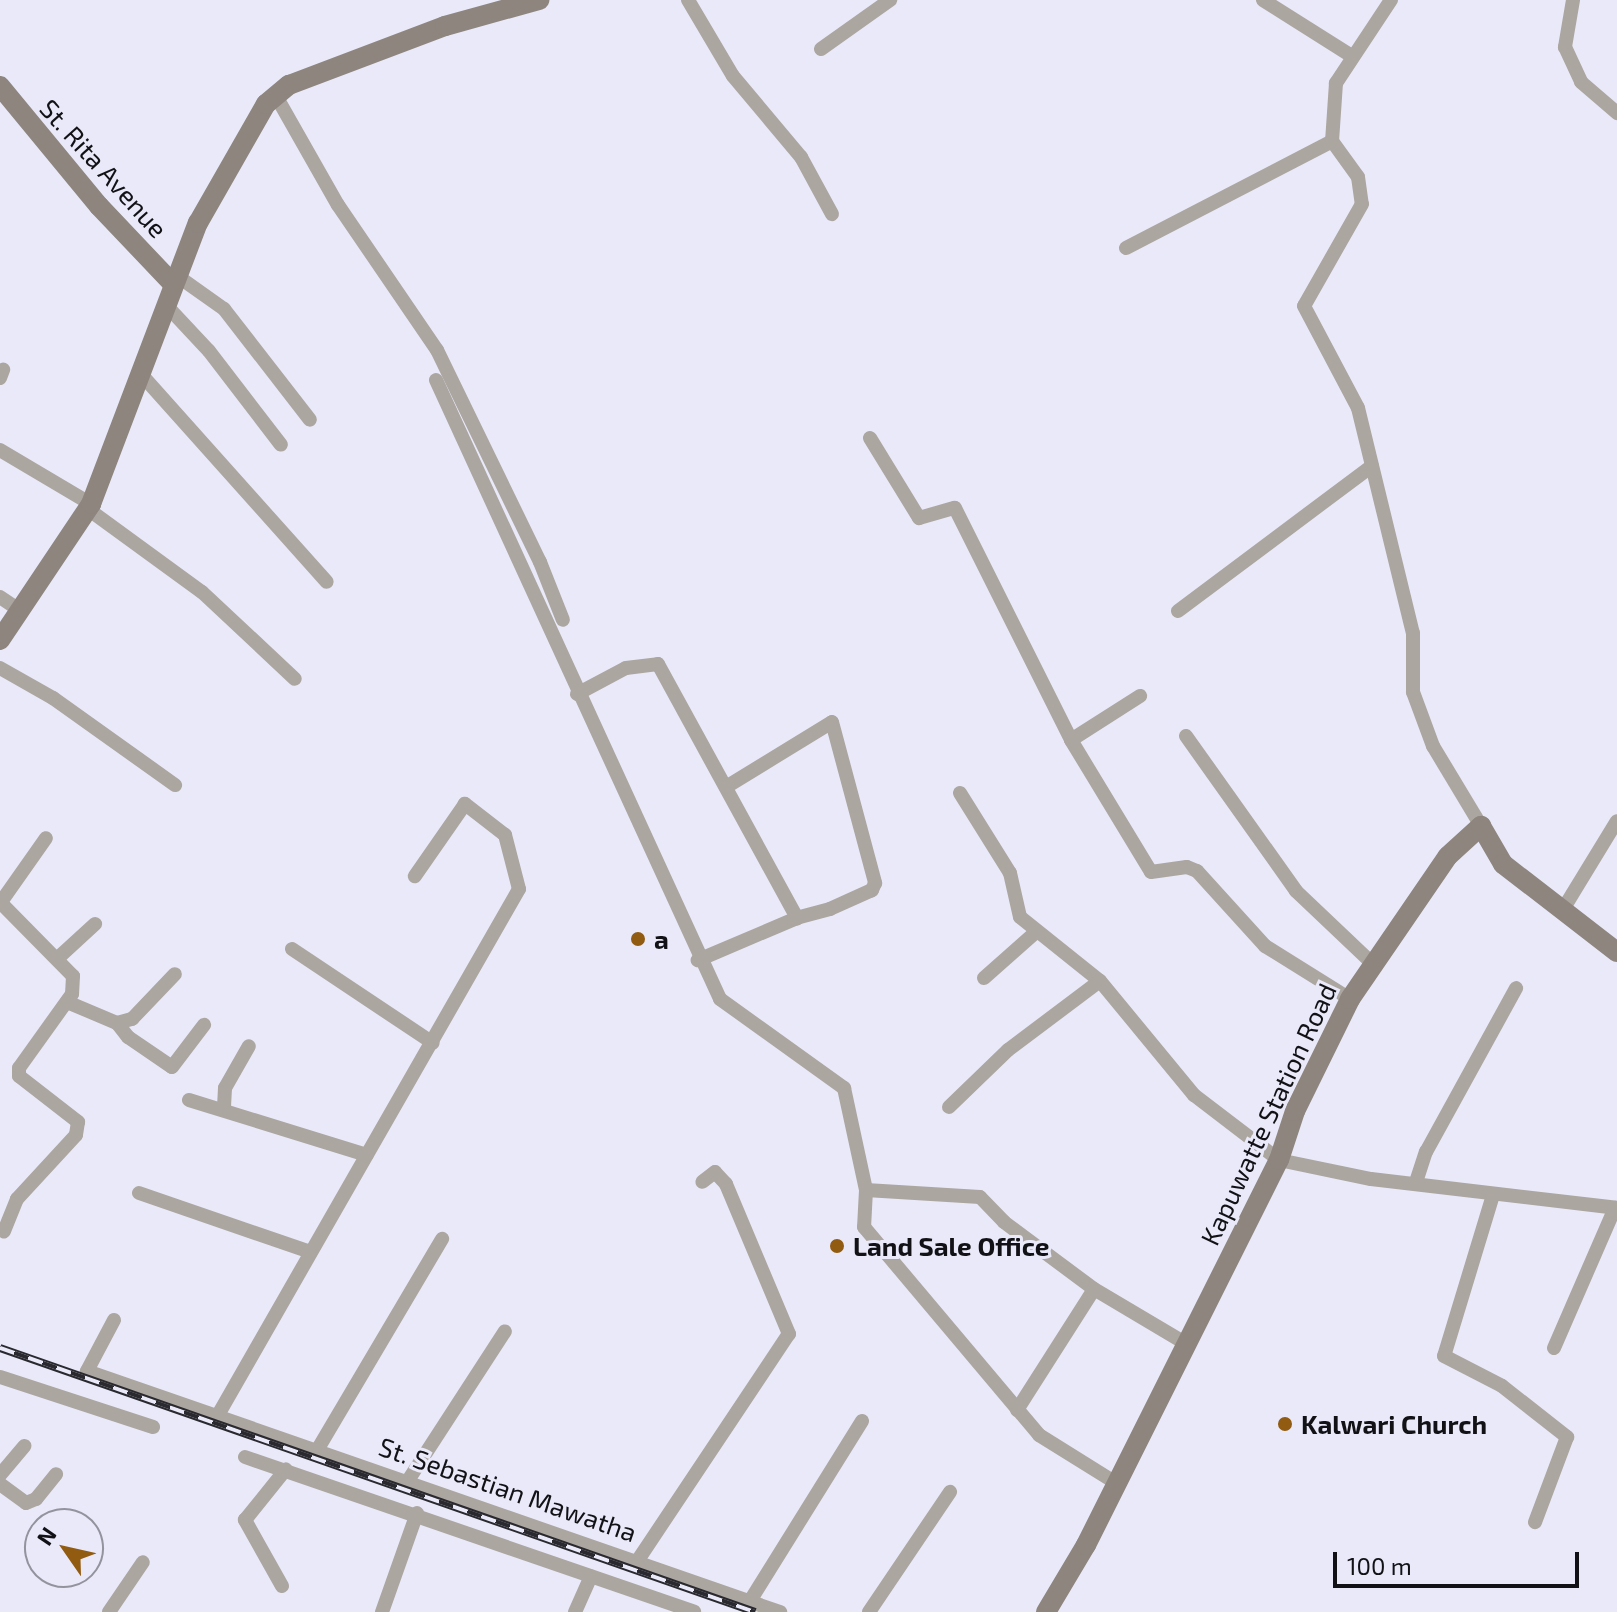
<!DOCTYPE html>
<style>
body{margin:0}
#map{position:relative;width:1617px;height:1612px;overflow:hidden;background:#e9e9f9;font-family:"Exo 2",sans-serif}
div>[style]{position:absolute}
.street>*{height:14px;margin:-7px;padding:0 7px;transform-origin:7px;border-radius:7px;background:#aca6a1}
.secondary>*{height:20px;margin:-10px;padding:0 10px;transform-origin:10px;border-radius:10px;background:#8d857e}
.rail>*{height:8px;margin-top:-4px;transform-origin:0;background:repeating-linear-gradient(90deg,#e9e9f9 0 15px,#29292f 0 30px);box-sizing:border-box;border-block:2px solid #29292f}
.dots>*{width:22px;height:22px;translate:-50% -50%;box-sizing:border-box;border:4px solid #e9e9f9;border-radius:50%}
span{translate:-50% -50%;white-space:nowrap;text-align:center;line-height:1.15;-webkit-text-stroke:6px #e9e9f9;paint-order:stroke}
.street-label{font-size:26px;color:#111116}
.poi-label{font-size:26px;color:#111116;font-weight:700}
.left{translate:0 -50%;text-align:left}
.north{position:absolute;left:24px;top:1508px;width:80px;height:80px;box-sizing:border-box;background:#e9e9f9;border:2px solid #93939e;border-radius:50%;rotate:304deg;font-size:22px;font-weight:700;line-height:32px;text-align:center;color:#111116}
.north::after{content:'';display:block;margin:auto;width:28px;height:36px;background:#925b12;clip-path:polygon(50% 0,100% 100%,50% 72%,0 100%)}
.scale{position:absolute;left:1333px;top:1552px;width:246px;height:36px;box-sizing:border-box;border:4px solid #111116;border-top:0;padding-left:10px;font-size:24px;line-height:28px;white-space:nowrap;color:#111116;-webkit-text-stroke:6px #e9e9f9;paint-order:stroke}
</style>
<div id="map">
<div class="street">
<div style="left:688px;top:0;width:88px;rotate:59.4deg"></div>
<div style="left:733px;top:76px;width:106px;rotate:50deg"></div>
<div style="left:801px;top:157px;width:65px;rotate:61.5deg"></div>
<div style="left:1263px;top:0;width:103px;rotate:32.3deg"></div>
<div style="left:1391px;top:0;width:100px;rotate:123.5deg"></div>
<div style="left:1336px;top:83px;width:58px;rotate:93.9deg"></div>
<div style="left:1332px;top:141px;width:44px;rotate:54.2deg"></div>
<div style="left:1358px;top:177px;width:27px;rotate:82deg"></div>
<div style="left:1362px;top:204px;width:117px;rotate:119.6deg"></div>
<div style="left:1304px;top:306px;width:115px;rotate:62.1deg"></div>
<div style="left:1358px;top:408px;width:232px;rotate:76.3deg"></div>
<div style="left:1413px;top:633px;width:59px;rotate:90deg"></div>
<div style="left:1413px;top:692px;width:58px;rotate:69.7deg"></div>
<div style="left:1433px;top:746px;width:93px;rotate:59deg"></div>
<div style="left:1573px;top:0;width:48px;rotate:99.7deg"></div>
<div style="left:1565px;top:47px;width:38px;rotate:65deg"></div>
<div style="left:1581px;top:82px;width:48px;rotate:40.7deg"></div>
<div style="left:821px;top:49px;width:85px;rotate:-35.4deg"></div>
<div style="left:276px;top:96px;width:125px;rotate:60.4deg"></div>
<div style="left:338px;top:205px;width:176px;rotate:55.7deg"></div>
<div style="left:437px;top:350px;width:236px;rotate:64.1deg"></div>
<div style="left:540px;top:562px;width:62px;rotate:68.4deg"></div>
<div style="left:1126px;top:248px;width:232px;rotate:-27.4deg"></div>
<div style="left:176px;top:275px;width:59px;rotate:35.3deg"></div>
<div style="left:224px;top:309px;width:140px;rotate:52.2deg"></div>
<div style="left:165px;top:304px;width:64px;rotate:46.9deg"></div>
<div style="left:209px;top:351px;width:118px;rotate:52.5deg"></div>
<div style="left:140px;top:373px;width:280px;rotate:48.2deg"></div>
<div style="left:0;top:378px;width:9px;rotate:-69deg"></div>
<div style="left:436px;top:380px;width:681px;rotate:65.35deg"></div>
<div style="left:720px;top:999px;width:153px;rotate:35.7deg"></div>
<div style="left:844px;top:1088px;width:104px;rotate:77.8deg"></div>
<div style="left:866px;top:1190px;width:37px;rotate:93deg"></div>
<div style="left:864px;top:1227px;width:272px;rotate:49.9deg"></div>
<div style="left:1039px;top:1435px;width:91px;rotate:31.9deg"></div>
<div style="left:870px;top:438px;width:94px;rotate:58.5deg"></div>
<div style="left:919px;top:518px;width:37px;rotate:-16deg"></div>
<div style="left:955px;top:508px;width:259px;rotate:63.4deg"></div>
<div style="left:1071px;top:740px;width:154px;rotate:58.8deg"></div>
<div style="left:1151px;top:872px;width:36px;rotate:-8deg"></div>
<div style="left:1187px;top:867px;width:11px;rotate:22deg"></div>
<div style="left:1197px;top:871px;width:101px;rotate:47.8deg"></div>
<div style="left:1265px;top:946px;width:100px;rotate:31.9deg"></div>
<div style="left:0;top:450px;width:106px;rotate:30.7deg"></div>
<div style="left:88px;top:509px;width:141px;rotate:36.1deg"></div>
<div style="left:202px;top:592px;width:127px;rotate:43.1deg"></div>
<div style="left:0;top:597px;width:23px;rotate:34deg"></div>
<div style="left:1178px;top:611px;width:242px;rotate:-36.8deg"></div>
<div style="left:0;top:668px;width:61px;rotate:29.5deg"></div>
<div style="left:53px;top:698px;width:150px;rotate:35.5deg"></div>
<div style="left:577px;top:694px;width:55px;rotate:-28deg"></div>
<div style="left:626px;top:668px;width:32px;rotate:-7deg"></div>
<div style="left:658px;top:664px;width:290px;rotate:61.3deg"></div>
<div style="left:797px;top:918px;width:108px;rotate:157deg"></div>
<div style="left:1186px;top:736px;width:190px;rotate:54.6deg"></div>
<div style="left:1296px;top:891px;width:105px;rotate:43.5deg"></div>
<div style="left:1071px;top:740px;width:82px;rotate:-32.5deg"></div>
<div style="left:726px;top:787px;width:124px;rotate:-31.5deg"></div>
<div style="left:832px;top:722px;width:167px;rotate:75deg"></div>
<div style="left:875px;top:883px;width:8px;rotate:113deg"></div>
<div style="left:872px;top:890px;width:46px;rotate:155.7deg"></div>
<div style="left:830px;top:909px;width:34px;rotate:165deg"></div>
<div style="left:960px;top:793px;width:94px;rotate:58deg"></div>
<div style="left:1010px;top:873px;width:45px;rotate:77.2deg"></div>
<div style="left:1020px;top:917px;width:102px;rotate:38.7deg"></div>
<div style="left:1100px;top:981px;width:148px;rotate:50.5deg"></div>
<div style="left:1194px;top:1095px;width:107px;rotate:37.4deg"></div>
<div style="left:1279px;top:1160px;width:94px;rotate:11.7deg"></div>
<div style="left:1371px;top:1179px;width:248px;rotate:6.7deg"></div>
<div style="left:0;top:902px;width:104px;rotate:45.4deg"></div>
<div style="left:73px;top:976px;width:18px;rotate:93deg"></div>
<div style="left:72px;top:994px;width:91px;rotate:125.6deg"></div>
<div style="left:19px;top:1068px;width:8px;rotate:90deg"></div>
<div style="left:19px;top:1076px;width:75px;rotate:37.9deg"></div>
<div style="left:78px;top:1122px;width:13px;rotate:99deg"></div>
<div style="left:76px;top:1135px;width:87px;rotate:132.7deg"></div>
<div style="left:17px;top:1199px;width:35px;rotate:112deg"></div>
<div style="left:1px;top:902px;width:78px;rotate:-54.9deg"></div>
<div style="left:1562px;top:911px;width:105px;rotate:-58.6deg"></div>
<div style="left:292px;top:949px;width:169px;rotate:33.7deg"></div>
<div style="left:59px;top:957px;width:49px;rotate:-42.5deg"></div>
<div style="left:984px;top:978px;width:69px;rotate:-41.5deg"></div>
<div style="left:67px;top:1002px;width:54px;rotate:22.8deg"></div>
<div style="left:117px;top:1023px;width:16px;rotate:-15deg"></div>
<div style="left:132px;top:1019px;width:62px;rotate:-46.3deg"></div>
<div style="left:117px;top:1023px;width:18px;rotate:52deg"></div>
<div style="left:128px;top:1037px;width:53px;rotate:34.3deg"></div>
<div style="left:172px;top:1067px;width:53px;rotate:-52.7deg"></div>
<div style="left:189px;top:1100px;width:186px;rotate:17.2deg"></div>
<div style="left:224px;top:1107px;width:19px;rotate:-87deg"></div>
<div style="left:225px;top:1088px;width:48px;rotate:-60.3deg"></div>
<div style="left:949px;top:1107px;width:82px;rotate:-44deg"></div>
<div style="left:1008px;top:1050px;width:115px;rotate:-36.9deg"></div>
<div style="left:1416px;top:1182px;width:32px;rotate:-72deg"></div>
<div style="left:1426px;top:1152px;width:187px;rotate:-61.2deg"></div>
<div style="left:866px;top:1190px;width:114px;rotate:3.5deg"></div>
<div style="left:980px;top:1197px;width:35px;rotate:46deg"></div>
<div style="left:1004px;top:1222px;width:112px;rotate:36.7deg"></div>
<div style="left:1094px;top:1289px;width:106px;rotate:30.7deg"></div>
<div style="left:139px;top:1193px;width:181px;rotate:19deg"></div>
<div style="left:1493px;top:1195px;width:168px;rotate:106.9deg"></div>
<div style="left:1444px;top:1356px;width:65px;rotate:27.3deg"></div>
<div style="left:1502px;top:1386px;width:83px;rotate:38.1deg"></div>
<div style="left:1567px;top:1437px;width:91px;rotate:110.6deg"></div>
<div style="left:114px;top:1320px;width:58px;rotate:117.9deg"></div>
<div style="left:87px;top:1371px;width:734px;rotate:19.18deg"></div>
<div style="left:1554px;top:1348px;width:153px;rotate:-66.5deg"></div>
<div style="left:0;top:1377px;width:161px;rotate:18.1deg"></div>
<div style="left:1017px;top:1410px;width:143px;rotate:-57.5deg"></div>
<div style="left:218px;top:1415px;width:606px;rotate:-60.22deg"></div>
<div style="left:519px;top:889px;width:56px;rotate:-104.5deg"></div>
<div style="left:505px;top:835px;width:51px;rotate:-142.2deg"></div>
<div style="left:465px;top:804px;width:88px;rotate:124.8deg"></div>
<div style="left:319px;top:1447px;width:242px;rotate:-59.4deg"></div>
<div style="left:245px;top:1457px;width:475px;rotate:19deg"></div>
<div style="left:0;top:1475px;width:38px;rotate:-50deg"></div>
<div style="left:409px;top:1479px;width:176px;rotate:-57deg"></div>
<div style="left:0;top:1484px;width:32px;rotate:36deg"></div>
<div style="left:26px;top:1503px;width:11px;rotate:-22deg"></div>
<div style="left:36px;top:1499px;width:32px;rotate:-51deg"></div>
<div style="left:638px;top:1560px;width:272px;rotate:-56.3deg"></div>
<div style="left:789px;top:1334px;width:163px;rotate:-112.8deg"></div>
<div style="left:726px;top:1184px;width:16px;rotate:-133deg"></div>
<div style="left:715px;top:1172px;width:16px;rotate:142deg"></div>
<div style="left:282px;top:1586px;width:76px;rotate:-119.3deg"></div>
<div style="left:245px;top:1520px;width:65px;rotate:-51.2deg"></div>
<div style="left:750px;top:1601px;width:212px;rotate:-58.1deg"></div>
<div style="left:109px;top:1612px;width:60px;rotate:-55.8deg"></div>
<div style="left:382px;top:1612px;width:105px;rotate:-70.5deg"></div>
<div style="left:575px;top:1612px;width:39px;rotate:-66deg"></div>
<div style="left:869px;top:1612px;width:145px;rotate:-56deg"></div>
</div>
<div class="secondary">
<div style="left:0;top:86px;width:156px;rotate:50.5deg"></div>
<div style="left:99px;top:206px;width:106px;rotate:46.5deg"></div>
<div style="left:0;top:640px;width:164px;rotate:-56.2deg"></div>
<div style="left:91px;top:504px;width:301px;rotate:-69.2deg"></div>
<div style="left:198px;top:223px;width:137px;rotate:-60.3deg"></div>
<div style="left:266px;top:104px;width:30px;rotate:-40deg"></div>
<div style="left:289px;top:85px;width:167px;rotate:-20.7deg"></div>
<div style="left:445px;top:26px;width:98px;rotate:-15.5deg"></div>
<div style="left:1046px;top:1612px;width:78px;rotate:-59.2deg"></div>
<div style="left:1086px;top:1545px;width:431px;rotate:-63.4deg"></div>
<div style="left:1279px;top:1160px;width:52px;rotate:-71.9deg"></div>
<div style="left:1295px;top:1111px;width:125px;rotate:-63.8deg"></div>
<div style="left:1350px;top:999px;width:173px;rotate:-55.6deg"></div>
<div style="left:1448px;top:856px;width:45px;rotate:-42.3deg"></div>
<div style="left:1481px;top:826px;width:44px;rotate:59.9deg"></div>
<div style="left:1503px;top:864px;width:144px;rotate:37.7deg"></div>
</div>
<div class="rail">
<div style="left:0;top:1348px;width:800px;rotate:19.27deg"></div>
</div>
<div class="dots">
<div style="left:638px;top:939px;background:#925b12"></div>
<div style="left:837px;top:1246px;background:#925b12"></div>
<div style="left:1285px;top:1424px;background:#925b12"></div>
</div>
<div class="street-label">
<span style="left:104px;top:168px;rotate:48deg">St. Rita Avenue</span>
<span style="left:1268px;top:1114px;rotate:-65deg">Kapuwatte Station Road</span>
<span style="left:508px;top:1489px;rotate:19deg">St. Sebastian Mawatha</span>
</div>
<div class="poi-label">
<span class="left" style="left:654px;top:939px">a</span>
<span class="left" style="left:853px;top:1246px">Land Sale Office</span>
<span class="left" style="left:1301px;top:1424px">Kalwari Church</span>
</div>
<div class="north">N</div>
<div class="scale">100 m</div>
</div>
